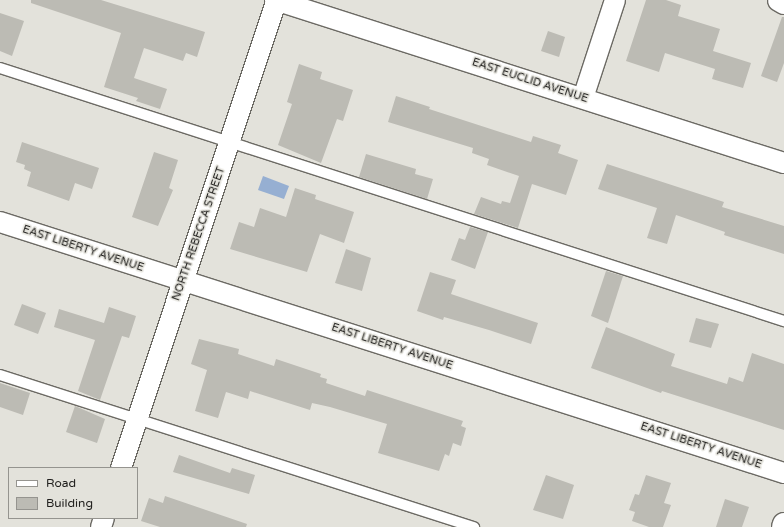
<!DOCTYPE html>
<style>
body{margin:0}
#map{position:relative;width:784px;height:527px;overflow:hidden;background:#e3e2db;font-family:"Varela Round",sans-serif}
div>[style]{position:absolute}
.water>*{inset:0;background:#96afd2}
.building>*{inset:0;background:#bcbbb4}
.roads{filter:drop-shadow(1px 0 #6c6a64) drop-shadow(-1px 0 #6c6a64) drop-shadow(0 1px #6c6a64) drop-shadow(0 -1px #6c6a64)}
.lane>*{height:10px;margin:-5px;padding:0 5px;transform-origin:5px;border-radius:5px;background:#fff}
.street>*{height:20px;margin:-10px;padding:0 10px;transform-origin:10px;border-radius:10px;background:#fff}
.secondary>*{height:22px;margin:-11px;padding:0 11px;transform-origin:11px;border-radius:11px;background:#fff}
span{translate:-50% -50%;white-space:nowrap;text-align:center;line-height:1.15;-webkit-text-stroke:3px #e3e2db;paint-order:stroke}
.street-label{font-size:11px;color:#21201e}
.legend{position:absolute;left:8px;top:467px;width:130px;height:52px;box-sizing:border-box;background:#e3e2db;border:1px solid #95948f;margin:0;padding:5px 7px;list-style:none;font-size:12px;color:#21201e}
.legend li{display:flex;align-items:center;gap:8px;height:20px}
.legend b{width:20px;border:1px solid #95948f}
</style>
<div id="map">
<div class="water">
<div style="clip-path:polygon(263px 176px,289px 186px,284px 199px,258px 190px)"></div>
</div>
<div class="building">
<div style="clip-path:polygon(31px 0,101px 0,205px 32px,197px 57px,186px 53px,183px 61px,144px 48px,134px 78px,167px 89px,160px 109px,136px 101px,138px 98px,104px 87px,121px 33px,31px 3px)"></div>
<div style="clip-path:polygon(646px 0,666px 0,681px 5px,678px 16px,720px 29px,713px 51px,751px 63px,743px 88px,712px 79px,715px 69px,665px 53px,659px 72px,626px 61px)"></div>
<div style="clip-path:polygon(0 13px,24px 21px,12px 56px,0 51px)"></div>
<div style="clip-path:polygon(782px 17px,784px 17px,784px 63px,777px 82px,761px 76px)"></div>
<div style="clip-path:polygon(548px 31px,565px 37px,559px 57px,541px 51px)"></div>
<div style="clip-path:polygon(299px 64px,322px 72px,320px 79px,353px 90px,343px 121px,337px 119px,321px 163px,278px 145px,292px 104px,287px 102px)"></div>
<div style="clip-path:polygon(396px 96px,430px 107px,429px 109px,531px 142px,533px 136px,561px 145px,558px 153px,578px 160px,566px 195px,532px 184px,518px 228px,474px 214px,481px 197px,501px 204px,502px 201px,510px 203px,519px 176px,487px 165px,489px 159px,472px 153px,473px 148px,388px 122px)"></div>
<div style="clip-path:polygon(22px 142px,99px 168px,92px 189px,75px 183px,69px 201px,27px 186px,31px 172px,24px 169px,25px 165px,16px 162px)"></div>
<div style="clip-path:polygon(154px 152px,178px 160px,169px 188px,173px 190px,158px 226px,132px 217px)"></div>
<div style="clip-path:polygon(366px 154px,416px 169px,415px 174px,433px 179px,427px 199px,359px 177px)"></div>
<div style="clip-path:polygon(607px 164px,724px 202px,722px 207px,784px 226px,784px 254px,724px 235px,725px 232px,676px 215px,667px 244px,647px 238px,657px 208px,598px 189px)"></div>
<div style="clip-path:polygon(295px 188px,316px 195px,315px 199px,354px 212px,344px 243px,320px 234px,307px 272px,230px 249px,239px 222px,254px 227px,260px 208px,286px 217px)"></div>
<div style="clip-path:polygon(470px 227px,488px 232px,475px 269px,451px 260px,459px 238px,465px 240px)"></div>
<div style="clip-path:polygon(346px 249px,371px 258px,362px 291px,335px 283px)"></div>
<div style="clip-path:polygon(606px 271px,623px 276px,608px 323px,591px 316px)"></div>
<div style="clip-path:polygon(430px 272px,456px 280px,451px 294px,538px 323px,531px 344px,489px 330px,444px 317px,443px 320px,417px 311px)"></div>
<div style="clip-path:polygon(22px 304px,46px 313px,38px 334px,14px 325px)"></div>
<div style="clip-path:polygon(109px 307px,136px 316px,129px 338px,122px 336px,100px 400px,78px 391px,95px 340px,54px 327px,59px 309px,104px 323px)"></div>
<div style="clip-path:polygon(696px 318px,719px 324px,711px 348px,689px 342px)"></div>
<div style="clip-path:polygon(606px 327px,675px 354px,671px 366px,727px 384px,729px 377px,743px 382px,752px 353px,784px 364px,784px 430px,662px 391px,661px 393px,591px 368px)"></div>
<div style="clip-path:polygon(199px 339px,239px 349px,238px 354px,274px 366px,276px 359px,321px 374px,320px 377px,327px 379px,326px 383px,365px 396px,367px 390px,463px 421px,461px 426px,466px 428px,461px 446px,453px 443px,449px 456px,445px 454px,439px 471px,378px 453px,387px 424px,330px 407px,312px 403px,310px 410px,250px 391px,248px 399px,226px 392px,218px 418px,195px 411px,207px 370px,191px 364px)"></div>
<div style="clip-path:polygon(0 383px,30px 393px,23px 415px,0 407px)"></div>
<div style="clip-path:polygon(75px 406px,105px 419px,97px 443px,66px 432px)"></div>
<div style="clip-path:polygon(179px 455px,230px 473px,232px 468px,255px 475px,249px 494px,173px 472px)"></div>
<div style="clip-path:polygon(546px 475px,574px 485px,563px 519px,533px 510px)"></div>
<div style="clip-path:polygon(646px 475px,671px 483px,664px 503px,671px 505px,663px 527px,649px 527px,632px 521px,635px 512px,629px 510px,635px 494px,639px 495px)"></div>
<div style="clip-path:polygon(165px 496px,247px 524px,246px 527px,160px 527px,141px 521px,149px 498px,163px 503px)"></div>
<div style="clip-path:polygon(725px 499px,749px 507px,742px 527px,716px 527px)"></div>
</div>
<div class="roads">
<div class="lane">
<div style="left:0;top:68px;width:824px;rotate:17.89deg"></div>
<div style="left:0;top:375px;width:498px;rotate:17.8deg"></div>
</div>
<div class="street">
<div style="left:275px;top:0;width:534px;rotate:17.76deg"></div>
<div style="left:583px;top:98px;width:103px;rotate:-71.9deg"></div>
<div style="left:0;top:222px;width:823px;rotate:17.75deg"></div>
<div style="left:121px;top:468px;width:493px;rotate:-71.6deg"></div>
<div style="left:101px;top:527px;width:9px;rotate:-72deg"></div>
</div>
<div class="secondary">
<div style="left:779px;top:0;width:6px;rotate:31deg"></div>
<div style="left:783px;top:527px;width:3px;rotate:-72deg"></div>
</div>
</div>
<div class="street-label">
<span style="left:530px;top:81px;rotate:18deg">EAST EUCLID AVENUE</span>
<span style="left:199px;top:234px;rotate:-71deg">NORTH REBECCA STREET</span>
<span style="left:83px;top:249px;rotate:18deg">EAST LIBERTY AVENUE</span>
<span style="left:392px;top:347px;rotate:18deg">EAST LIBERTY AVENUE</span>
<span style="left:701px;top:446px;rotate:18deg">EAST LIBERTY AVENUE</span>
</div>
<ul class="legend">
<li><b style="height:5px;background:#fff"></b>Road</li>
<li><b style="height:11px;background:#bcbbb4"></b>Building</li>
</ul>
</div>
